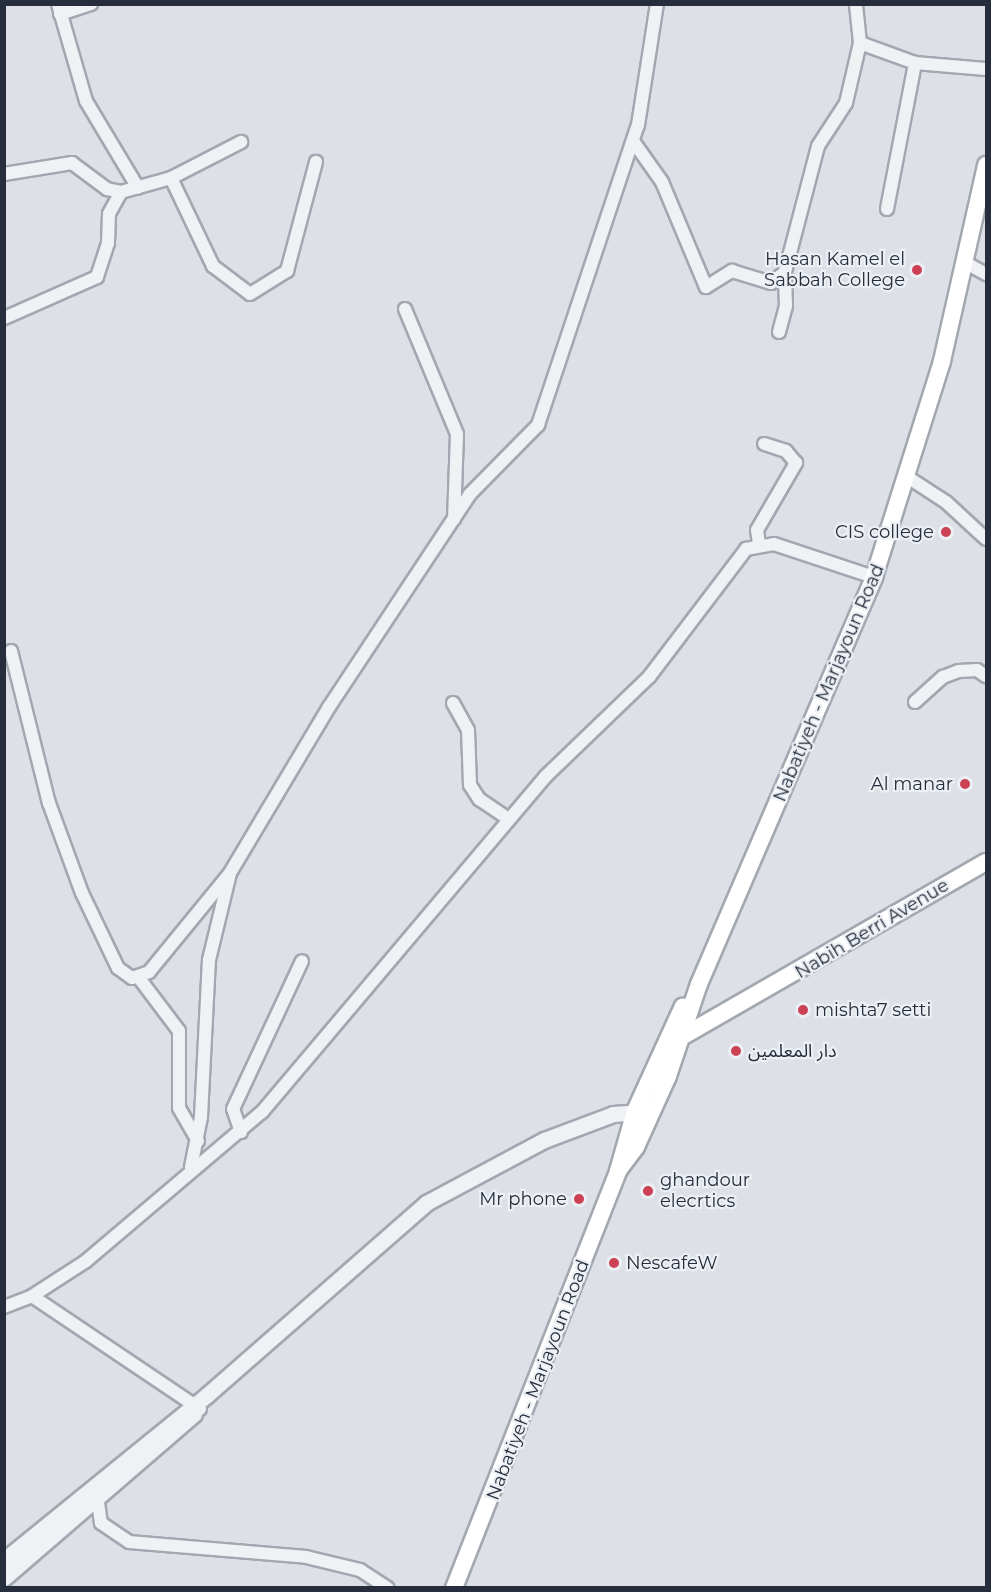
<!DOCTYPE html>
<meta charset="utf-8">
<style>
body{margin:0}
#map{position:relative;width:991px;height:1592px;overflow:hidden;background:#dde0e6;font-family:Montserrat,"Noto Sans Arabic",sans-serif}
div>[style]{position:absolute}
.roads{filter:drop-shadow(2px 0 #a2a7b0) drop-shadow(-2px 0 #a2a7b0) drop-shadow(0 2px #a2a7b0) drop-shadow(0 -2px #a2a7b0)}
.minor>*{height:12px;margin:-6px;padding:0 6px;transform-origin:6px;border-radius:6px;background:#eff1f5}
.tertiary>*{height:15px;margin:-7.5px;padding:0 7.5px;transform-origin:7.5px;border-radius:7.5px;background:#eff1f5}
.secondary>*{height:16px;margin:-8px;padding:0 8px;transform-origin:8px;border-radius:8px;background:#fff}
.dots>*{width:16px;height:16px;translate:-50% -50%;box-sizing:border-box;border:3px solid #eceff4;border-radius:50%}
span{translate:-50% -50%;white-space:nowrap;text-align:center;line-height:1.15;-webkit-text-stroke:4.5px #eceff4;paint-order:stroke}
.poi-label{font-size:18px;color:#262e3d}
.right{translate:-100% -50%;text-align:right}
.left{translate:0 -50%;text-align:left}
.street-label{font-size:18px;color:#262e3d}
.frame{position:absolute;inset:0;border:6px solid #262e3d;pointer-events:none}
</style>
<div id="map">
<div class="roads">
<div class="minor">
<div style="left:58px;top:4px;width:101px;rotate:73.9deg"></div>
<div style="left:86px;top:101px;width:101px;rotate:59.1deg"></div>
<div style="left:60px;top:14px;width:33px;rotate:-18deg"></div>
<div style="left:860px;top:43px;width:59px;rotate:20deg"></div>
<div style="left:915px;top:63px;width:71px;rotate:4.8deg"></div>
<div style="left:633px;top:141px;width:50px;rotate:54.7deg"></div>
<div style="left:662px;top:182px;width:114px;rotate:67.3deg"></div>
<div style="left:706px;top:287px;width:31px;rotate:-32deg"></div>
<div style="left:732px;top:271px;width:41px;rotate:17.1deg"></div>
<div style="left:771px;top:283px;width:18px;rotate:-38deg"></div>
<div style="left:785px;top:272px;width:130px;rotate:-75.3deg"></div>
<div style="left:818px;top:146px;width:51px;rotate:-56.9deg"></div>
<div style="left:846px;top:103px;width:62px;rotate:-76.9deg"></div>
<div style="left:860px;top:43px;width:39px;rotate:-96deg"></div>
<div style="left:4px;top:174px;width:69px;rotate:-9.2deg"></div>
<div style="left:72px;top:163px;width:44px;rotate:36.6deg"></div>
<div style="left:107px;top:189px;width:14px;rotate:12deg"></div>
<div style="left:121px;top:192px;width:25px;rotate:119deg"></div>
<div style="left:109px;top:214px;width:29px;rotate:92deg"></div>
<div style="left:108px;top:243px;width:36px;rotate:108deg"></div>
<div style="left:97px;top:277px;width:102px;rotate:156.2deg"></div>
<div style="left:171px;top:178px;width:79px;rotate:-27.2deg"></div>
<div style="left:121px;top:192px;width:52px;rotate:-15.6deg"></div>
<div style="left:171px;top:178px;width:98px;rotate:64.5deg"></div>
<div style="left:213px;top:266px;width:46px;rotate:37.1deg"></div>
<div style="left:250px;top:294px;width:44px;rotate:-31.9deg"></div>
<div style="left:287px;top:271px;width:113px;rotate:-75.1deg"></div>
<div style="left:887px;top:209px;width:149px;rotate:-79.1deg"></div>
<div style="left:966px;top:263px;width:23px;rotate:29deg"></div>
<div style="left:405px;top:309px;width:135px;rotate:67.4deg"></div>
<div style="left:457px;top:434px;width:85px;rotate:92deg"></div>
<div style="left:779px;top:332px;width:27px;rotate:-75deg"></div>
<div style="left:786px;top:306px;width:34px;rotate:-92deg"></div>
<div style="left:909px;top:478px;width:44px;rotate:33deg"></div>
<div style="left:946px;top:502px;width:54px;rotate:42.8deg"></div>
<div style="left:759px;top:544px;width:14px;rotate:-98deg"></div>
<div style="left:757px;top:530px;width:78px;rotate:-59.8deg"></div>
<div style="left:796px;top:463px;width:16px;rotate:-130deg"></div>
<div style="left:786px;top:451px;width:23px;rotate:-162deg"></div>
<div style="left:11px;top:651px;width:157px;rotate:76deg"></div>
<div style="left:49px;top:803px;width:96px;rotate:69.9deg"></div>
<div style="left:82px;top:893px;width:83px;rotate:64.4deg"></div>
<div style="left:118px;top:968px;width:17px;rotate:36deg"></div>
<div style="left:132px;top:978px;width:18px;rotate:-19deg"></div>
<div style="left:149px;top:972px;width:128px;rotate:-50.7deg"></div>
<div style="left:915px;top:702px;width:38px;rotate:-42deg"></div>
<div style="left:943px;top:677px;width:17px;rotate:-21deg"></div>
<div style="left:959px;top:671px;width:18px;rotate:-3deg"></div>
<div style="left:977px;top:670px;width:11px;rotate:34deg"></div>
<div style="left:453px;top:703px;width:31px;rotate:61deg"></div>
<div style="left:468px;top:730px;width:55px;rotate:87.9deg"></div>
<div style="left:470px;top:785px;width:17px;rotate:57deg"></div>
<div style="left:479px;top:799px;width:36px;rotate:34deg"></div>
<div style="left:139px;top:978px;width:66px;rotate:53deg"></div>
<div style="left:179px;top:1031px;width:77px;rotate:90deg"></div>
<div style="left:179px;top:1108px;width:38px;rotate:60deg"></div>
<div style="left:241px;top:1132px;width:24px;rotate:-109deg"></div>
<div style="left:233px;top:1109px;width:163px;rotate:-65deg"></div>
<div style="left:191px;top:1167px;width:51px;rotate:-78.7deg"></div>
<div style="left:201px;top:1117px;width:157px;rotate:-87.1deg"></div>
<div style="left:209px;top:960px;width:89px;rotate:-76.4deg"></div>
<div style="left:230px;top:873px;width:193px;rotate:-59.2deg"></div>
<div style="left:329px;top:707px;width:255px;rotate:-56.5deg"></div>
<div style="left:470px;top:494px;width:97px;rotate:-45.4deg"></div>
<div style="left:538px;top:425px;width:316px;rotate:-71.6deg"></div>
<div style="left:638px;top:125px;width:122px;rotate:-81.1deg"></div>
<div style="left:4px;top:1307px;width:30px;rotate:-21deg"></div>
<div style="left:200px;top:1409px;width:202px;rotate:-146.1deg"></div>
<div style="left:32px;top:1296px;width:64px;rotate:-32.9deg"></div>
<div style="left:86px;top:1261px;width:231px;rotate:-40.3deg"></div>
<div style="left:262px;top:1112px;width:439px;rotate:-49.8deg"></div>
<div style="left:545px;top:777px;width:144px;rotate:-43.9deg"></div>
<div style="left:649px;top:677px;width:161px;rotate:-52.8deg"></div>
<div style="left:746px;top:549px;width:28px;rotate:-10deg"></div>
<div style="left:774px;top:544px;width:105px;rotate:18.3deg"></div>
<div style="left:97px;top:1495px;width:28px;rotate:82deg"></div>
<div style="left:101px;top:1523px;width:34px;rotate:34deg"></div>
<div style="left:129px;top:1542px;width:178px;rotate:4.8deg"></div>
<div style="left:306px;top:1557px;width:56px;rotate:13.5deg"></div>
<div style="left:360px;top:1570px;width:33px;rotate:33deg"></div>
</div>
<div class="tertiary">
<div style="left:4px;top:1560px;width:262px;rotate:-39.1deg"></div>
<div style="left:207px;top:1395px;width:291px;rotate:-41.2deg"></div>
<div style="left:426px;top:1203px;width:134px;rotate:-28.1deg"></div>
<div style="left:544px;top:1140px;width:74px;rotate:-20.6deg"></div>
<div style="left:613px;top:1114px;width:32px;rotate:-4deg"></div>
<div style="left:4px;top:1578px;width:251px;rotate:-40.8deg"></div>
</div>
<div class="secondary">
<div style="left:678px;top:1039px;width:355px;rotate:-29.9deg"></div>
<div style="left:618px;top:1171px;width:30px;rotate:-53deg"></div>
<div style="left:636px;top:1147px;width:78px;rotate:-65.7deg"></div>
<div style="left:668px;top:1076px;width:97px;rotate:-71.4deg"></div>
<div style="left:699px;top:984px;width:443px;rotate:-66.7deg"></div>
<div style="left:874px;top:577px;width:226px;rotate:-72.5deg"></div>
<div style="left:942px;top:361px;width:201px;rotate:-77.3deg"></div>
<div style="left:454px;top:1588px;width:448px;rotate:-68.5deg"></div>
<div style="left:618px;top:1171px;width:62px;rotate:-74.2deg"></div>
<div style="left:635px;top:1111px;width:115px;rotate:-65.4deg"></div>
</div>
</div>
<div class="dots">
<div style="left:917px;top:270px;background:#cc4154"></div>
<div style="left:946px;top:532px;background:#cc4154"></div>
<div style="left:965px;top:784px;background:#cc4154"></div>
<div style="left:803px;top:1010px;background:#cc4154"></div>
<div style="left:736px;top:1051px;background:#cc4154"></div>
<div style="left:648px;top:1191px;background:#cc4154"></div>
<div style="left:579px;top:1199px;background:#cc4154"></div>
<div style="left:614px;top:1263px;background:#cc4154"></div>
</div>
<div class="poi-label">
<span class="right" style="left:905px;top:270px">Hasan Kamel el<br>Sabbah College</span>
<span class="right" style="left:934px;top:532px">CIS college</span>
<span class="right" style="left:953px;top:784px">Al manar</span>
<span class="left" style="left:815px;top:1010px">mishta7 setti</span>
<span class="left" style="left:748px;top:1051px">دار المعلمين</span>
<span class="left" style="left:660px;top:1191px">ghandour<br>elecrtics</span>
<span class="right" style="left:567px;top:1199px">Mr phone</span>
<span class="left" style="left:626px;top:1263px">NescafeW</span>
</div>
<div class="street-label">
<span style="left:829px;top:683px;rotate:-67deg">Nabatiyeh - Marjayoun Road</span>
<span style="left:872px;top:929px;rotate:-31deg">Nabih Berri Avenue</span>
<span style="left:538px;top:1380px;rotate:-69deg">Nabatiyeh - Marjayoun Road</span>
</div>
<div class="frame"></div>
</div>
